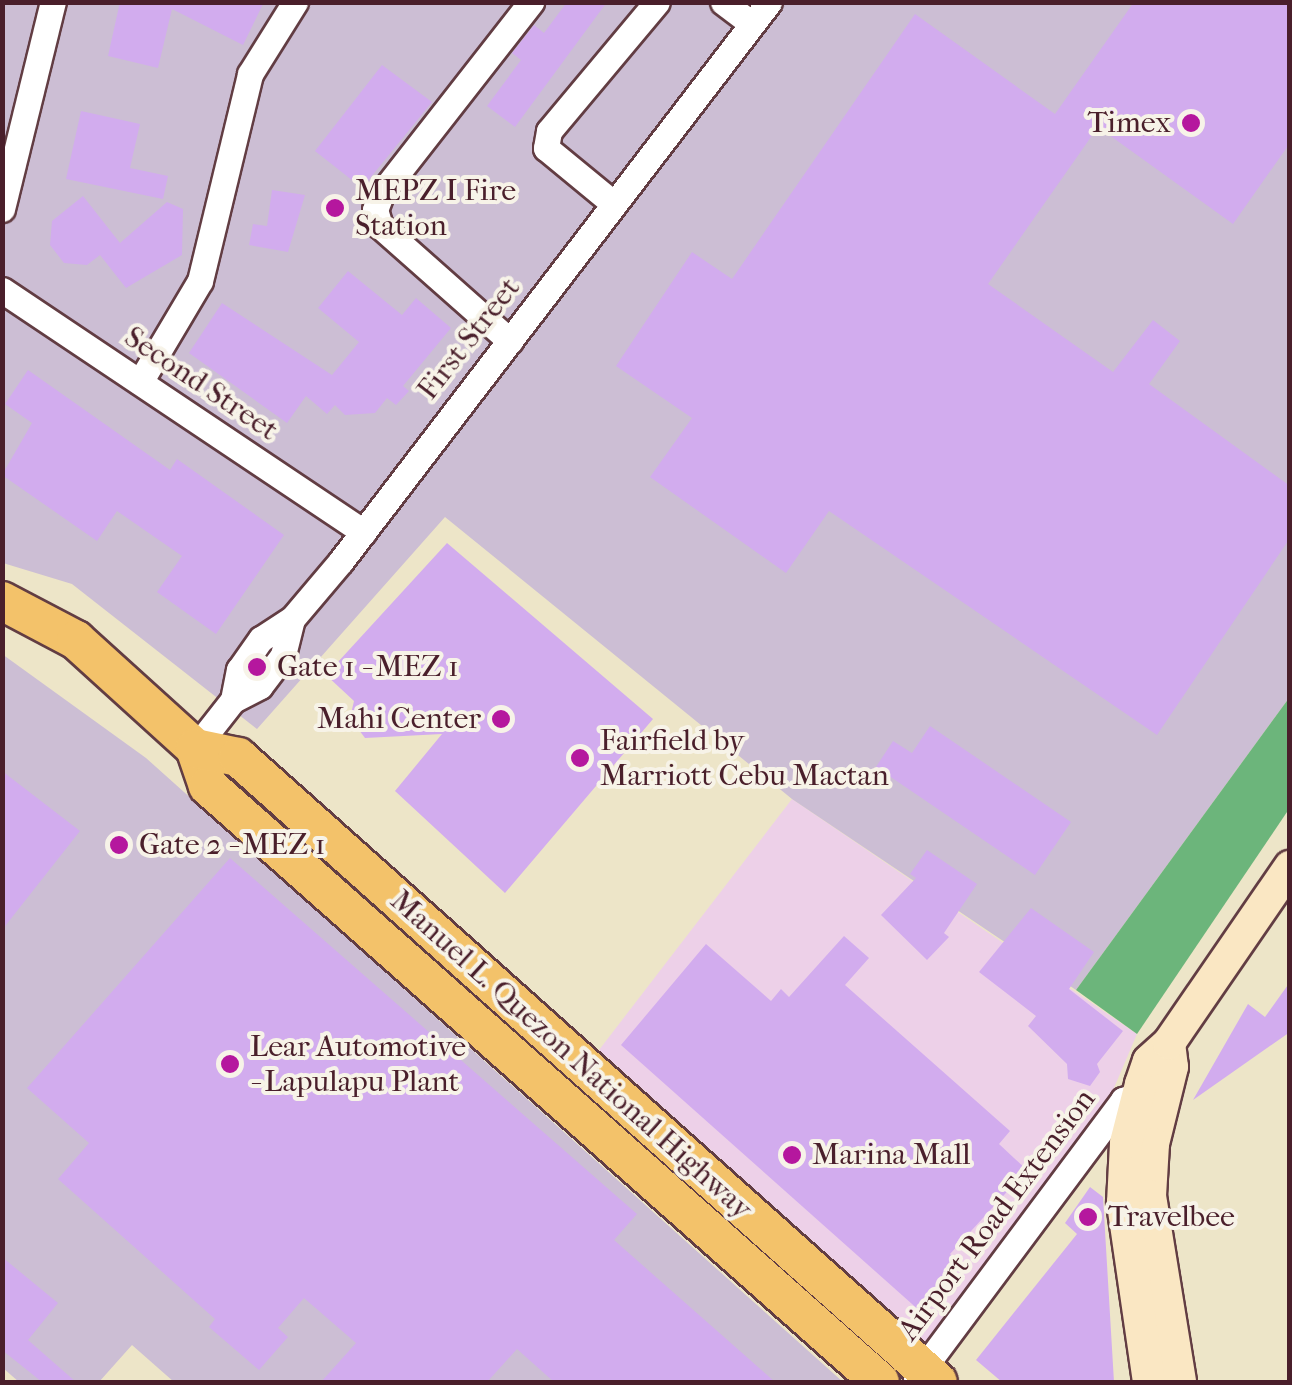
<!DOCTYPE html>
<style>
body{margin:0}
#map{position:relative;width:1292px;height:1385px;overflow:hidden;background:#ede5c8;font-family:"IM FELL French Canon",serif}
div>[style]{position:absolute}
.built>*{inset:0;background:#edd0e8}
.industrial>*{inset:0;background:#ccbed4}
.forest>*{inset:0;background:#6cb57b}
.building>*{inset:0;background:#d2acee}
.roads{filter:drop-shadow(2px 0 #623d43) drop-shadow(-2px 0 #623d43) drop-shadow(0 2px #623d43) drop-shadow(0 -2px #623d43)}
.street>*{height:25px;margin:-12.5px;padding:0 12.5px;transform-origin:12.5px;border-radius:12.5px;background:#fff}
.secondary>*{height:32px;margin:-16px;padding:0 16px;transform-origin:16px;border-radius:16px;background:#fae7c3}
.primary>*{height:38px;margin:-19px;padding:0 19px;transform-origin:19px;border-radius:19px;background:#f3c26a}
.dots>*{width:28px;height:28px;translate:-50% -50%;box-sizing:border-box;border:5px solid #f7f3e8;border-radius:50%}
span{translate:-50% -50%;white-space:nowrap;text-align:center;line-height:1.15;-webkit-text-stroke:8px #f7f3e8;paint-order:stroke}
.poi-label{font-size:30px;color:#4a1f2b}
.right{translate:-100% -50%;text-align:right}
.left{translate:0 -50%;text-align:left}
.street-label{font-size:30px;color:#4a1f2b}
.frame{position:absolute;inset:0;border:5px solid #4a1f2b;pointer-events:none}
</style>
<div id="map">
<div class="built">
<div style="clip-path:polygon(792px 799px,1137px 1034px,1105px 1109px,930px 1346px,599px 1050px)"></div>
</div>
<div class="industrial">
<div style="clip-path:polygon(2px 3px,1289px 3px,1289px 698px,1076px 990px,792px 799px,445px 517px,257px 729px,72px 584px,3px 563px)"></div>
<div style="clip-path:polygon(2px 654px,146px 758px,843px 1382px,174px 1382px,132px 1345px,99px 1382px,19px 1382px,3px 1368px)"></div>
</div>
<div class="forest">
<div style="clip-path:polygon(1289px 698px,1289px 809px,1137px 1034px,1076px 990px)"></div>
</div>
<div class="building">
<div style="clip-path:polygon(120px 2px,264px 2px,243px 45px,172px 9px,158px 68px,108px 56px)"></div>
<div style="clip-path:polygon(567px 2px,607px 2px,515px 127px,487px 106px,521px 60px,512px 53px,534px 25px,544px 33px)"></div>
<div style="clip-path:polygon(1134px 2px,1290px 2px,1290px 143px,1233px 224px,1098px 127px,988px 284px,1113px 372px,1153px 320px,1180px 341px,1149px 384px,1290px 486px,1290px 538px,1157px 735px,829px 511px,786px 573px,650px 477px,692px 418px,616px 366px,692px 252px,732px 279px,915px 14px,1055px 114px)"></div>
<div style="clip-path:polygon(382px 65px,432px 102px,362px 188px,315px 151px)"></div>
<div style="clip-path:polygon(81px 111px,140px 124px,130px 168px,168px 176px,163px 199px,66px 179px)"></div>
<div style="clip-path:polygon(272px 190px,305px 195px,288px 252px,249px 245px,253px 224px,267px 226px)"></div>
<div style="clip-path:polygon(83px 196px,120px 243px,167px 202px,183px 209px,182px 255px,126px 288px,100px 255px,87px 265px,64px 263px,50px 245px,52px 221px)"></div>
<div style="clip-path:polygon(348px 271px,402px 315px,416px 298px,451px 328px,403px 386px,409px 391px,396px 405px,387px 398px,375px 413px,345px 415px,335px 405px,327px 414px,306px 396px,287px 423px,189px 353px,222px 303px,332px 375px,359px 342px,318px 308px)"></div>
<div style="clip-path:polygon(28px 370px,170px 470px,177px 459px,284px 535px,216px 634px,157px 592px,182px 556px,117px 511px,97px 541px,2px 475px,32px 423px,5px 404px)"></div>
<div style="clip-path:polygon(447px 543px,653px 719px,505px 893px,395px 791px,442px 734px,365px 738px,350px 718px,354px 701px,326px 675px)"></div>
<div style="clip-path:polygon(930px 726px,1071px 822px,1035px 875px,876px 767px,893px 741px,912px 753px)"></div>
<div style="clip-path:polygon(2px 771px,80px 831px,2px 930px)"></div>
<div style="clip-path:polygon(927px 850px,977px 884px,944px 933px,949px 937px,927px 960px,881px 915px,916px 878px,910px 874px)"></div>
<div style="clip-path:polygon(230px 858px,637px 1214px,614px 1240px,775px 1382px,554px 1382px,517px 1349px,487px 1382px,321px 1382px,356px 1343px,304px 1298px,278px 1328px,288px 1337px,259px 1370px,209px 1327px,215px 1319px,58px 1179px,89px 1143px,27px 1088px)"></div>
<div style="clip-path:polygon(1031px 908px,1094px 952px,1069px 989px,1123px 1031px,1097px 1064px,1100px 1072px,1090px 1086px,1068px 1079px,1067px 1064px,1028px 1026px,1036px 1016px,979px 972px)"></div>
<div style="clip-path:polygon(844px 936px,869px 958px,845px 985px,1010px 1131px,999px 1144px,1027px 1170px,950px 1254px,962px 1265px,921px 1312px,621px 1045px,706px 944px,771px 1001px,781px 989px,789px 997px)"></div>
<div style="clip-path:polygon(1290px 982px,1290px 1032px,1193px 1100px,1248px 1004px,1265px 1017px)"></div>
<div style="clip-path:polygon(1090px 1187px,1103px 1197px,1114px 1382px,1002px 1382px,976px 1360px,1077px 1234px,1065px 1223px)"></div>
<div style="clip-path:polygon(2px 1257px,58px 1303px,28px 1340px,76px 1382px,42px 1382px,2px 1350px)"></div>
</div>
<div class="roads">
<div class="street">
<div style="left:723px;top:2px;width:36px;rotate:37deg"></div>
<div style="left:614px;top:204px;width:88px;rotate:-140.5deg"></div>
<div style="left:546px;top:148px;width:17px;rotate:-80deg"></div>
<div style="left:549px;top:131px;width:168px;rotate:-50.1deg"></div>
<div style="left:2px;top:209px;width:213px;rotate:-76.2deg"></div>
<div style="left:2px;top:290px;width:435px;rotate:33.8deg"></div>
<div style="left:510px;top:341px;width:174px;rotate:-138.5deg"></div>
<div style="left:380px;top:226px;width:17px;rotate:-107deg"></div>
<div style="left:375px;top:210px;width:17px;rotate:-69deg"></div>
<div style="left:381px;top:194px;width:244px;rotate:-52deg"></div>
<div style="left:140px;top:382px;width:117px;rotate:-59.3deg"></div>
<div style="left:200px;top:281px;width:213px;rotate:-76.4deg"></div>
<div style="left:250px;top:74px;width:85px;rotate:-58deg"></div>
<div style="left:233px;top:700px;width:31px;rotate:-79deg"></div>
<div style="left:239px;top:670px;width:38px;rotate:-55deg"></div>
<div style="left:261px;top:639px;width:37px;rotate:-33deg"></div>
<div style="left:292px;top:619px;width:76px;rotate:-49.8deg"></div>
<div style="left:341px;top:561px;width:704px;rotate:-52.56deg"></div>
<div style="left:196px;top:747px;width:60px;rotate:-51.8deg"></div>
<div style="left:233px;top:700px;width:30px;rotate:-27deg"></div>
<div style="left:260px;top:686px;width:39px;rotate:-53deg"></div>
<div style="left:283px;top:655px;width:37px;rotate:-76deg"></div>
<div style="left:916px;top:1378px;width:347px;rotate:-53.3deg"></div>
<div style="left:1123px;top:1100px;width:16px;rotate:-18deg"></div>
</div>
<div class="secondary">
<div style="left:1169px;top:1043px;width:24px;rotate:83deg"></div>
<div style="left:1172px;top:1067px;width:79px;rotate:103.9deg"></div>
<div style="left:1153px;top:1144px;width:52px;rotate:93.3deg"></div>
<div style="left:1150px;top:1196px;width:188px;rotate:80.8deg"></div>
<div style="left:1149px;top:1382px;width:181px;rotate:-98.3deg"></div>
<div style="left:1123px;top:1203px;width:60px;rotate:-87.1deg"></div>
<div style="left:1126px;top:1143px;width:61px;rotate:-75.7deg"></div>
<div style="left:1141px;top:1084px;width:24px;rotate:-71deg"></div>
<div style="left:1149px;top:1061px;width:27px;rotate:-42deg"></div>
<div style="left:1169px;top:1043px;width:214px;rotate:-55.5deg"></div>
</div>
<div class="primary">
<div style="left:2px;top:601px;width:84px;rotate:27.8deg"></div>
<div style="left:76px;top:640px;width:161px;rotate:42.2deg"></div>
<div style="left:195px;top:748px;width:40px;rotate:71.1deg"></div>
<div style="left:208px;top:786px;width:898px;rotate:41.57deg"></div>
<div style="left:195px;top:748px;width:44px;rotate:11.8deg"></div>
<div style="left:238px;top:757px;width:938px;rotate:41.76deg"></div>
</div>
</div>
<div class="dots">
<div style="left:1191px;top:123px;background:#b5179e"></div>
<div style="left:335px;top:208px;background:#b5179e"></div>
<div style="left:257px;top:667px;background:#b5179e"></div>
<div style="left:501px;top:719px;background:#b5179e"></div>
<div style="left:580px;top:758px;background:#b5179e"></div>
<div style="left:119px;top:845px;background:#b5179e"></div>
<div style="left:230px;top:1064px;background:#b5179e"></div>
<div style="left:792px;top:1155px;background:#b5179e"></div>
<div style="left:1088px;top:1217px;background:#b5179e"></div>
</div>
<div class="poi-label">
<span class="right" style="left:1171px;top:123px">Timex</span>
<span class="left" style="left:355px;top:208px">MEPZ I Fire<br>Station</span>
<span class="left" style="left:277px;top:667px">Gate 1 - MEZ 1</span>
<span class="right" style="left:481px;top:719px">Mahi Center</span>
<span class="left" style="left:600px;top:758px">Fairfield by<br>Marriott Cebu Mactan</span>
<span class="left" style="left:139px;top:845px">Gate 2 - MEZ 1</span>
<span class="left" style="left:250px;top:1064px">Lear Automotive<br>- Lapulapu Plant</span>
<span class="left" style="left:812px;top:1155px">Marina Mall</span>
<span class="left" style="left:1108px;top:1217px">Travelbee</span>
</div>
<div class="street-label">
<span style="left:469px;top:339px;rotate:-52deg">First Street</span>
<span style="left:201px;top:384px;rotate:34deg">Second Street</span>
<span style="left:571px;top:1055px;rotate:42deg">Manuel L. Quezon National Highway</span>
<span style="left:997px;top:1215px;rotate:-53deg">Airport Road Extension</span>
</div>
<div class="frame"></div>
</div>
